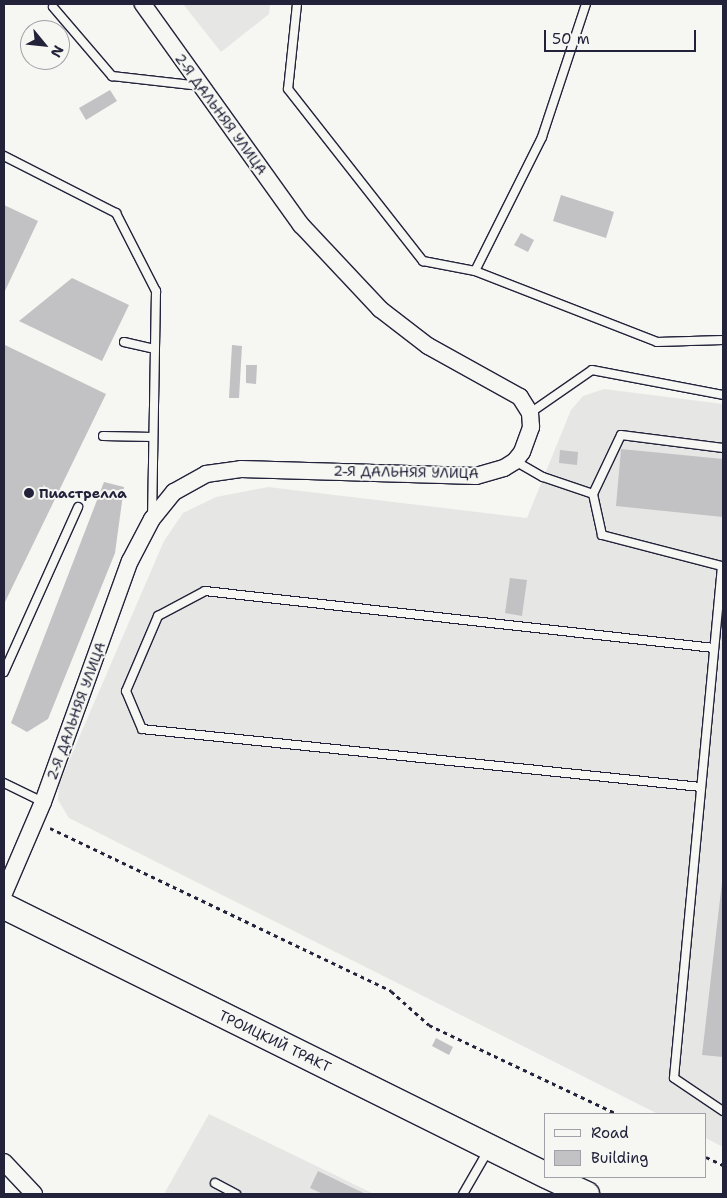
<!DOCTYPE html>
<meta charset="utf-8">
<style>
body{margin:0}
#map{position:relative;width:727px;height:1198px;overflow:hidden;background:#f6f6f2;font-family:"Shantell Sans",sans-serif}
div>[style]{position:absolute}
.built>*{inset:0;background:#e6e6e4}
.building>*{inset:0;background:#c2c2c4}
.path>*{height:3px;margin-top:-1.5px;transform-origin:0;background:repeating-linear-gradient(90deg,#22223b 0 4px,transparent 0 8px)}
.roads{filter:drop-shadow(1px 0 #22223b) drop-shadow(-1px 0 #22223b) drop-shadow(0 1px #22223b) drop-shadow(0 -1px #22223b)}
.lane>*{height:8px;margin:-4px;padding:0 4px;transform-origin:4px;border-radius:4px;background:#f6f6f2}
.street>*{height:16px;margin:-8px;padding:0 8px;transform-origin:8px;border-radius:8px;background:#f6f6f2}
.primary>*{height:25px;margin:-12.5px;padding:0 12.5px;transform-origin:12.5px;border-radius:12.5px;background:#f6f6f2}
.dots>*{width:14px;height:14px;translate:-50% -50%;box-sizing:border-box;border:2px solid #f6f6f2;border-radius:50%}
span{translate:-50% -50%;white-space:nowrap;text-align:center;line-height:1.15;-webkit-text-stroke:4px #f6f6f2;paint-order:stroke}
.street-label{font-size:14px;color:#22223b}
.poi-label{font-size:14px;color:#22223b;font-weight:700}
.left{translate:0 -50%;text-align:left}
.frame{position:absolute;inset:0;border:5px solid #22223b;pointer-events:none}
.legend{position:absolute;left:544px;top:1113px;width:162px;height:65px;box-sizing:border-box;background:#f6f6f2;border:1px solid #a1a1a9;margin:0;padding:6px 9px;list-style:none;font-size:15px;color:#22223b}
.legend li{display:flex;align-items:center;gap:10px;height:25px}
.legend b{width:25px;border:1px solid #a1a1a9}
.north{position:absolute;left:20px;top:20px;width:50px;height:50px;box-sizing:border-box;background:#f6f6f2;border:1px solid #a1a1a9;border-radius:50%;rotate:118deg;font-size:14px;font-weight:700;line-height:20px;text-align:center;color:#22223b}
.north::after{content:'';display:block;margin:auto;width:18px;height:22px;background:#22223b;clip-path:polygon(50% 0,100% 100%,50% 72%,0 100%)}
.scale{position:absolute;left:544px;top:30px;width:152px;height:22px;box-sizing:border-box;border:2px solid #22223b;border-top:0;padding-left:6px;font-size:15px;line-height:18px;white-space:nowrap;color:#22223b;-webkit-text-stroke:4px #f6f6f2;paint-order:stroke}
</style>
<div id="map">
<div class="built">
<div style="clip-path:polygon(183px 4px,270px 4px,269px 14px,221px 52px)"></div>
<div style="clip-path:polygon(604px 389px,723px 404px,723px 1147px,706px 1138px,706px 1114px,658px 1114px,69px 818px,58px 800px,59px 784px,164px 541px,183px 513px,216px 497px,268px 487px,527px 518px,571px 410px,583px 396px)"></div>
<div style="clip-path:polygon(209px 1114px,374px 1194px,164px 1194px)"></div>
</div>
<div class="building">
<div style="clip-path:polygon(110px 90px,117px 101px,86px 120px,79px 108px)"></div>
<div style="clip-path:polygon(561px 195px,614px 212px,606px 238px,553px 221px)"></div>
<div style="clip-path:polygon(4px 205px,38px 221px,4px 293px)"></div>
<div style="clip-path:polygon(521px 233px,534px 240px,528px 252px,514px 245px)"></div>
<div style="clip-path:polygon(72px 278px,129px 305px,102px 361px,19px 321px)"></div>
<div style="clip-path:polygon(5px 345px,106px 394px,4px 604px,4px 348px)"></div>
<div style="clip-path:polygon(232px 345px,242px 346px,239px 398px,229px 398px)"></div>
<div style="clip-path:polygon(246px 365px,257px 365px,256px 384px,246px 383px)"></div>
<div style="clip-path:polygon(621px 449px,723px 459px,723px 517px,616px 506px)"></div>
<div style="clip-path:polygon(560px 450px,578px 452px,577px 465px,559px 463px)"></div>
<div style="clip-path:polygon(104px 482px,124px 487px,115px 553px,48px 719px,27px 732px,11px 723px)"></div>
<div style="clip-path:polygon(510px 578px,527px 580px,522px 616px,505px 613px)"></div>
<div style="clip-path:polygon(722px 882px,723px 882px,723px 1057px,702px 1055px)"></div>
<div style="clip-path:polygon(436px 1038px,453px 1047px,449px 1055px,432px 1046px)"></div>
<div style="clip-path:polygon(318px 1171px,353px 1188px,366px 1194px,323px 1194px,310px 1188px)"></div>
</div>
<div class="path">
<div style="left:50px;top:828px;width:378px;rotate:25.5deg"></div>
<div style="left:391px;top:991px;width:51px;rotate:41.8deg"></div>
<div style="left:429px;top:1025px;width:208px;rotate:25.3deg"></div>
<div style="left:706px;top:1157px;width:19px;rotate:25deg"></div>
</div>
<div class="roads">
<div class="lane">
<div style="left:297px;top:4px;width:85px;rotate:96deg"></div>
<div style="left:288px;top:89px;width:219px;rotate:51.9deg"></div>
<div style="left:423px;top:261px;width:53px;rotate:10.9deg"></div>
<div style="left:475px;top:271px;width:150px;rotate:-63.4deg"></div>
<div style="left:542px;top:137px;width:140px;rotate:-71.7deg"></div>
<div style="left:53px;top:7px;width:91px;rotate:49.5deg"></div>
<div style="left:112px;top:76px;width:89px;rotate:6.5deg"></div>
<div style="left:4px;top:156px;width:126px;rotate:27deg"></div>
<div style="left:116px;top:213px;width:88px;rotate:62.9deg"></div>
<div style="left:156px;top:291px;width:224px;rotate:91deg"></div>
<div style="left:475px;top:271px;width:195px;rotate:21.3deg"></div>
<div style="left:657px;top:342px;width:66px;rotate:-1.7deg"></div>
<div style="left:124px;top:342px;width:31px;rotate:13deg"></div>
<div style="left:530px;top:413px;width:75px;rotate:-34.7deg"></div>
<div style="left:592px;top:370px;width:133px;rotate:10.8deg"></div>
<div style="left:103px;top:436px;width:50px;rotate:1.1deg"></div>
<div style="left:515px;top:461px;width:32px;rotate:30deg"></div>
<div style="left:543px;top:477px;width:53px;rotate:18.8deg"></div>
<div style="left:593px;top:494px;width:42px;rotate:77.6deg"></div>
<div style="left:602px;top:535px;width:124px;rotate:14.5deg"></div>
<div style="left:722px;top:566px;width:514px;rotate:95.36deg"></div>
<div style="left:674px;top:1078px;width:59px;rotate:34deg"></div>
<div style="left:593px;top:494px;width:65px;rotate:-64.6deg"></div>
<div style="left:621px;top:435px;width:103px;rotate:7.3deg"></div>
<div style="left:4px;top:672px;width:181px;rotate:-65.8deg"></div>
<div style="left:4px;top:783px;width:43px;rotate:26deg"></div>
<div style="left:701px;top:787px;width:562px;rotate:-174.08deg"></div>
<div style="left:142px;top:729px;width:41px;rotate:-112.8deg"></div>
<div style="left:126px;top:691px;width:82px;rotate:-66.9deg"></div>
<div style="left:158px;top:616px;width:53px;rotate:-28deg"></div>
<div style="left:205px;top:591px;width:512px;rotate:6.39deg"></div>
<div style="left:215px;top:1183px;width:24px;rotate:28deg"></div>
<div style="left:463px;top:1194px;width:52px;rotate:-60deg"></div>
</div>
<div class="street">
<div style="left:4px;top:893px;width:99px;rotate:-66.8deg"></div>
<div style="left:43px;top:802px;width:256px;rotate:-70.2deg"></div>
<div style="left:130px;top:561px;width:47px;rotate:-62.4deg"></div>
<div style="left:152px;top:519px;width:35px;rotate:-51deg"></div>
<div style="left:174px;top:492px;width:37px;rotate:-29deg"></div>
<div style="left:206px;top:474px;width:35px;rotate:-8deg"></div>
<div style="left:241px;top:469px;width:235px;rotate:1.7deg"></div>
<div style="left:476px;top:476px;width:29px;rotate:-16deg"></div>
<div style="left:504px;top:468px;width:13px;rotate:-32deg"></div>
<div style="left:515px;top:461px;width:11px;rotate:-52deg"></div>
<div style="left:522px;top:452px;width:27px;rotate:-70deg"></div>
<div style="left:531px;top:427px;width:14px;rotate:-94deg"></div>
<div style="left:530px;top:413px;width:19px;rotate:-122deg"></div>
<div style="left:520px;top:397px;width:105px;rotate:-151deg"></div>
<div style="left:428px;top:346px;width:61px;rotate:-142.4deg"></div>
<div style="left:380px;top:309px;width:115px;rotate:-133.2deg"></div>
<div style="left:301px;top:225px;width:272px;rotate:-125.6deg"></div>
<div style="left:4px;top:1162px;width:44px;rotate:46.8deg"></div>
</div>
<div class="primary">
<div style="left:4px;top:906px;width:605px;rotate:26.4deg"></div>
<div style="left:550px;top:1177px;width:40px;rotate:25deg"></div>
</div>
</div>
<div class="dots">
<div style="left:29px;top:493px;background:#22223b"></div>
</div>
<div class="street-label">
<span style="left:221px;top:114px;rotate:54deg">2-Я ДАЛЬНЯЯ УЛИЦА</span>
<span style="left:406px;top:472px;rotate:1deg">2-Я ДАЛЬНЯЯ УЛИЦА</span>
<span style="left:76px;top:711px;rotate:-70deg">2-Я ДАЛЬНЯЯ УЛИЦА</span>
<span style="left:275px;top:1041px;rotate:26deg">ТРОИЦКИЙ ТРАКТ</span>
</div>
<div class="poi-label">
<span class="left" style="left:39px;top:493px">Пиастрелла</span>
</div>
<div class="frame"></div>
<ul class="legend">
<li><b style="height:6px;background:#f6f6f2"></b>Road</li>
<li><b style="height:14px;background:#c2c2c4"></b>Building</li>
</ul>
<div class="north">N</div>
<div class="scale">50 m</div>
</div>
